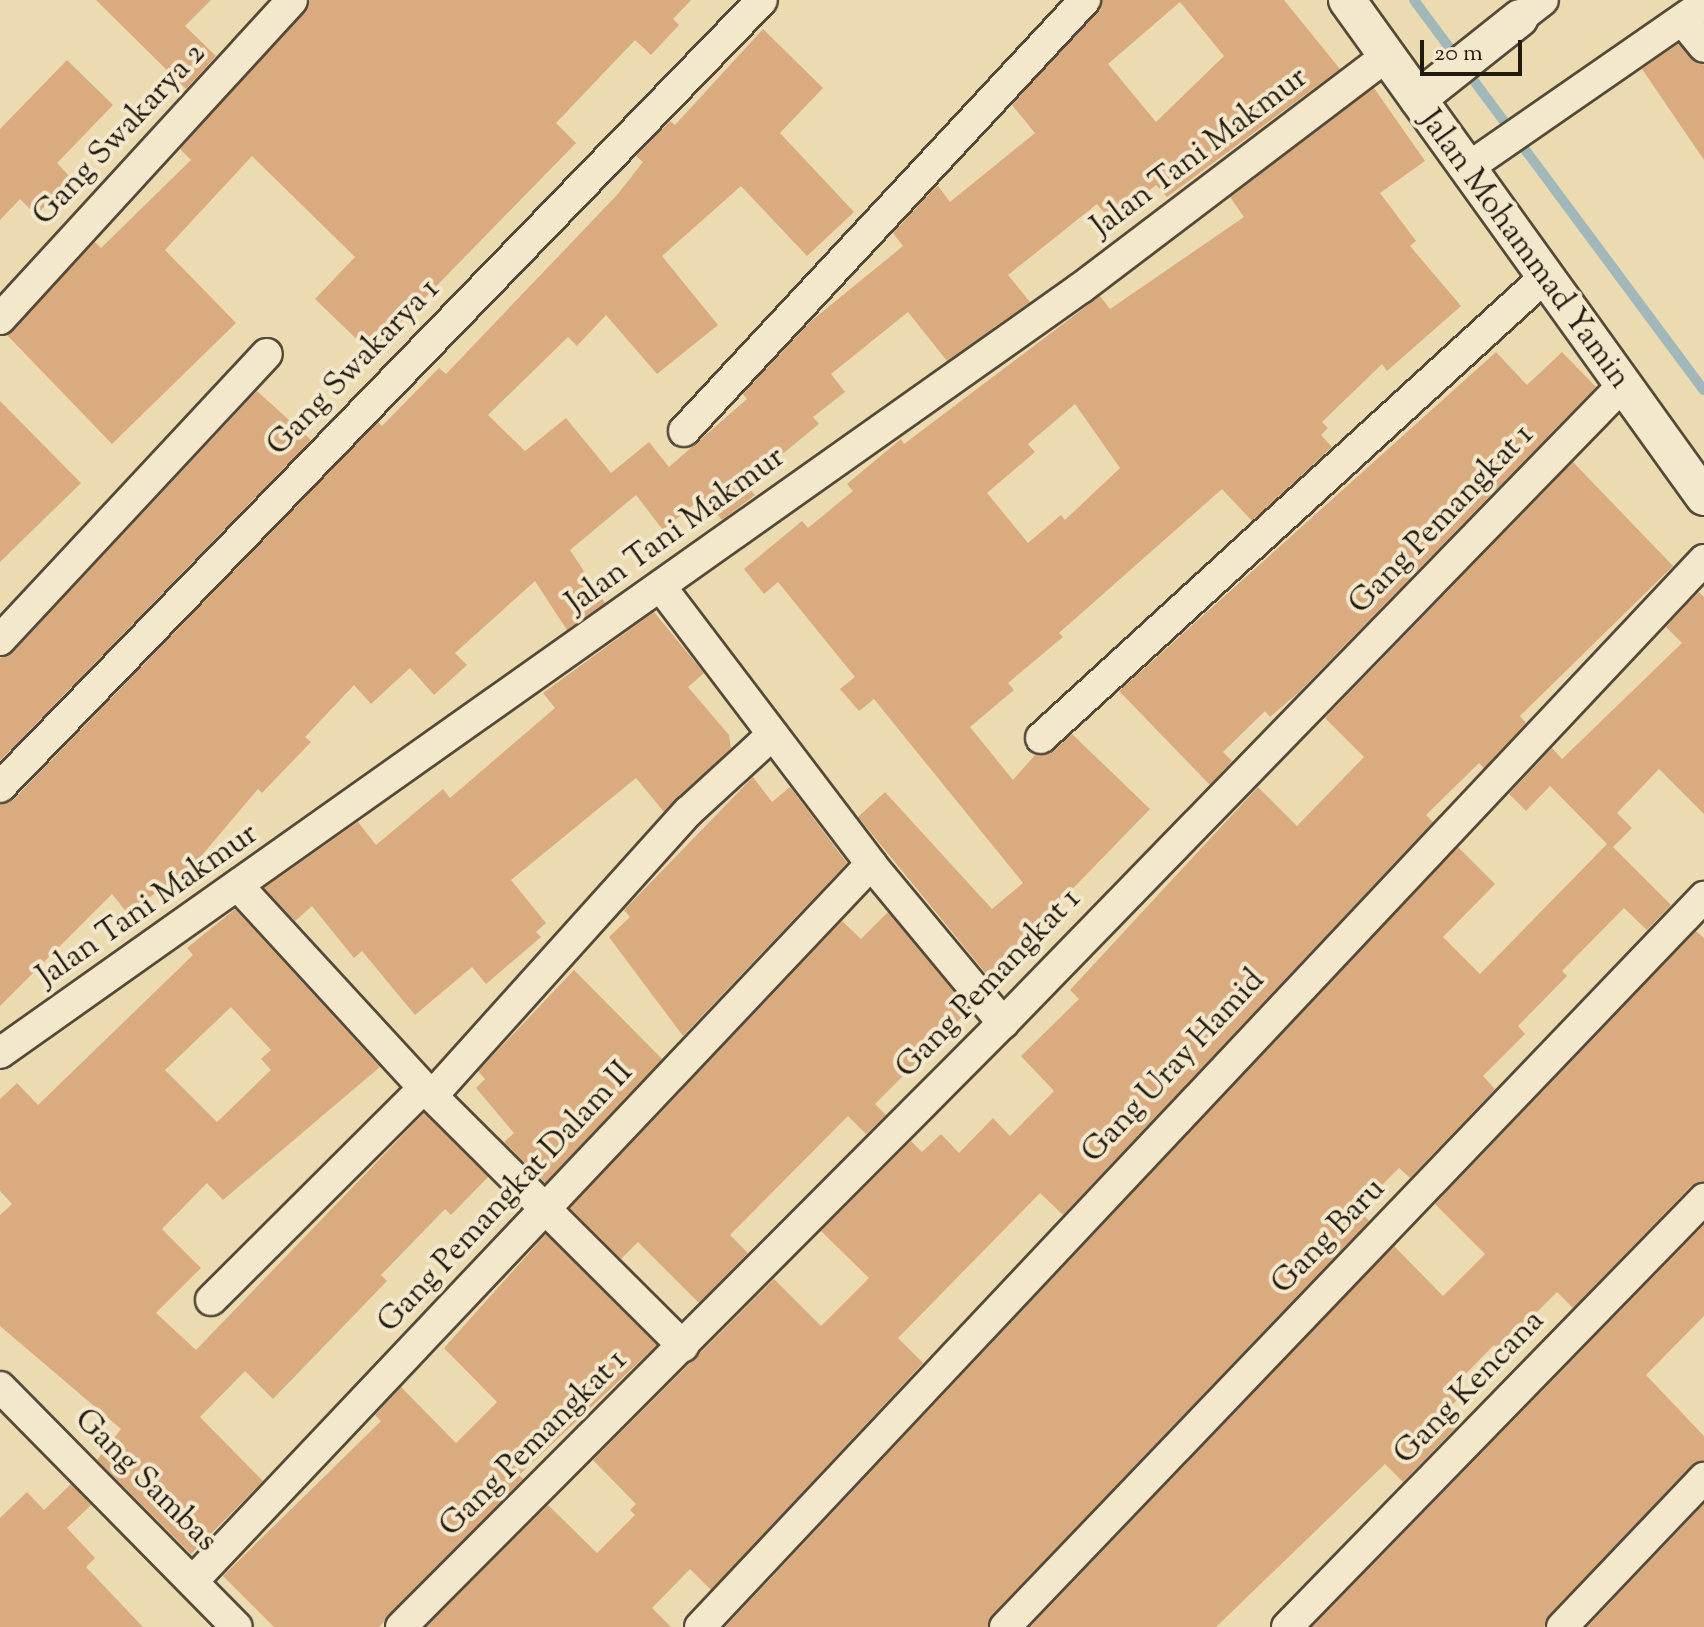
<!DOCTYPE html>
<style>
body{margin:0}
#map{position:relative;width:1704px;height:1627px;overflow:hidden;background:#ecdbb1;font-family:"Sorts Mill Goudy",serif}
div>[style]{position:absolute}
.stream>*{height:10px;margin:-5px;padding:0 5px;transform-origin:5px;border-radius:5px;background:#a0b8b9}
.building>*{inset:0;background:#daab7f}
.roads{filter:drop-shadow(2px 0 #554a38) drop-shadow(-2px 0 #554a38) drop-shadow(0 2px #554a38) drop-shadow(0 -2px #554a38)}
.minor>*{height:30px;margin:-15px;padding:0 15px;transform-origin:15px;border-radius:15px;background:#f3e8cc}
.tertiary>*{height:36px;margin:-18px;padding:0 18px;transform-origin:18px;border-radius:18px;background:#f3e8cc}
span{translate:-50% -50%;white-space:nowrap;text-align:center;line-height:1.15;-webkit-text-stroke:8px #f3e8cc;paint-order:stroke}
.street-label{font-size:32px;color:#231a0f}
.scale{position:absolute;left:1420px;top:40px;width:102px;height:36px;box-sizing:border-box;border:4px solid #231a0f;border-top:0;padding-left:10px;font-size:24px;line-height:28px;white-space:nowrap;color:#231a0f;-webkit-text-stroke:6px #f3e8cc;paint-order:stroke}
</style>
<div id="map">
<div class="stream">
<div style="left:1414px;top:0;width:486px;rotate:53.4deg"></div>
</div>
<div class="building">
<div style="clip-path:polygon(96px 0,211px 0,185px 26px,216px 56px,186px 89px)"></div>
<div style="clip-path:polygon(310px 0,691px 0,673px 19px,679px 25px,651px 55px,635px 40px,556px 123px,576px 143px,371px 353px,315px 299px,355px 257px,252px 156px,165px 250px,236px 323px,112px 444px,7px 335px,95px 242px,101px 248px,191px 160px,180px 149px)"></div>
<div style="clip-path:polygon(evenodd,1102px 0,1284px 0,1340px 69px,1167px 197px,1156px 185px,1111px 221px,1097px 204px,1008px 275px,1030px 302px,947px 361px,908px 312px,831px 374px,845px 392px,813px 417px,819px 424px,746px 484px,755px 495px,722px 520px,703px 497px,663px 530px,636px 495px,570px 550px,605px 603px,567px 630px,535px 581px,455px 653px,467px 665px,434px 695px,410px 668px,371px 704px,354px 685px,305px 737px,311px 742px,262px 793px,258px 789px,197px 861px,128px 914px,112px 894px,0 1006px,0 804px,13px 800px,378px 422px,382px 426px,439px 368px,446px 374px,617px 195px,643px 162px,636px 156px,670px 121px,675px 125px,763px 29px,823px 88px,780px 133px,854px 212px,807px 256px,741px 186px,662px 256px,718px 325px,657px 374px,606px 315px,577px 346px,568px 337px,488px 415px,525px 451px,566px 418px,611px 473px,649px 442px,669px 467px,747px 399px,743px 394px,810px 322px,903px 246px,893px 233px,932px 191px,938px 186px,950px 202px,1035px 133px,1012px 105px,1102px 0,1180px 2px,1224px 56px,1156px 122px,1108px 64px,1180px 2px)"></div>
<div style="clip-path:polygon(1678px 44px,1704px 65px,1704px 160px,1642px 69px)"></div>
<div style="clip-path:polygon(67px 60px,113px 105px,57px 163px,72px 179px,36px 215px,20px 199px,0 220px,0 129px)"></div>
<div style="clip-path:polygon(evenodd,1374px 88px,1425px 161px,1380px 193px,1416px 241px,1410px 246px,1461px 306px,1387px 371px,1382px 364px,1322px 422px,1328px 428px,1321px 435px,1332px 447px,1252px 521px,1222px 489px,1059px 633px,1063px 637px,1008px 683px,1014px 690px,970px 727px,1013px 780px,1035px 755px,1052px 752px,1072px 734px,1150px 809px,988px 976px,858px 817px,885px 792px,992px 909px,1023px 883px,874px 699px,859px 711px,840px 689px,855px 677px,778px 582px,764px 594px,744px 569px,802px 521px,808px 528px,853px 491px,847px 484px,901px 439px,904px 444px,1100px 296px,1110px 309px,1244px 217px,1230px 197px,1374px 88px,1075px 404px,1120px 468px,1065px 520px,1061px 515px,1028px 543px,987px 493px,1035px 452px,1028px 444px,1075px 404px)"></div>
<div style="clip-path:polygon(1496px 352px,1527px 385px,1562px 352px,1596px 387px,1299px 692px,1270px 717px,1265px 711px,1223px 752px,1232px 761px,1210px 785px,1119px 691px)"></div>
<div style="clip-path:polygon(257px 391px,311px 440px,0 761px,0 658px,13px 652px)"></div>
<div style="clip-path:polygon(0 401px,81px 483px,0 562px)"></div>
<div style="clip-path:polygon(1573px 462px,1673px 566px,1520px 716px,1526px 723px,1484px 768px,1479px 763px,1426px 815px,1433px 822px,1063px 1215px,1040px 1193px,898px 1338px,923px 1363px,711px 1590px,690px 1569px,652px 1608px,671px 1627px,426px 1627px,548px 1505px,597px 1553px,635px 1515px,630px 1510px,636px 1504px,593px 1460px,774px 1279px,821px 1326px,869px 1278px,821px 1231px,911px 1141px,922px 1152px,941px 1134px,959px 1153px,993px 1118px,1010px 1136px,1054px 1091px,1021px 1056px,1079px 999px,1070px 990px,1258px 787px,1297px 826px,1364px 757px,1325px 718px)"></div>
<div style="clip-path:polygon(1699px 592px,1704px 597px,1704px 814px,1659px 769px,1617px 813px,1632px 828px,1613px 847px,1671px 905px,1647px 930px,1624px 908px,1562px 971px,1567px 976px,1518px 1026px,1525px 1034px,1483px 1076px,1495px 1089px,1410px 1178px,1399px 1168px,1358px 1209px,1369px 1221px,992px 1615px,988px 1627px,725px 1627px,1458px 847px,1495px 884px,1443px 937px,1480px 974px,1607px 844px,1550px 786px,1526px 811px,1509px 794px,1552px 748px,1562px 759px,1682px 643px,1666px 627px)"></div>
<div style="clip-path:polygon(654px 612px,704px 673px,688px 687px,729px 735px,731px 748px,664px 812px,636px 778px,511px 880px,546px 923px,536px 932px,541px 937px,486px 984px,472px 967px,415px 1015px,362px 951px,354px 958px,312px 906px,295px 921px,264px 888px,358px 822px,376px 845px,443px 789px,450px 798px,555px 708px,543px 693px)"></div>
<div style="clip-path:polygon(753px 777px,772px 802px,790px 787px,847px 863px,683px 1036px,609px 937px,630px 917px,624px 910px)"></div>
<div style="clip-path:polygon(evenodd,235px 909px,380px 1067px,223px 1200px,207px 1183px,162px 1229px,201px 1268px,156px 1313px,196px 1350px,424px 1113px,488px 1177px,451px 1215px,445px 1209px,381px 1275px,387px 1281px,273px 1399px,245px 1371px,200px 1417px,263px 1481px,191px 1554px,97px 1460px,121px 1429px,0 1326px,0 1215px,12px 1204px,0 1191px,0 1099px,17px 1083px,38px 1105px,193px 955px,187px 948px,235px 909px,231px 1007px,271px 1050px,261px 1059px,271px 1070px,217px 1122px,165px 1070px,231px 1007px)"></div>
<div style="clip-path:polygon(888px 912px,969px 1010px,875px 1104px,886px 1115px,866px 1134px,848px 1116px,730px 1235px,748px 1253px,699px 1303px,638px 1242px,621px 1259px,570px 1208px,842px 921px,861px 939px)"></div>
<div style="clip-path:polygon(1696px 931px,1704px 938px,1704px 1182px,1691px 1186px,1573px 1308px,1557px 1292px,1499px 1350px,1494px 1345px,1448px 1392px,1457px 1400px,1449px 1408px,1462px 1421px,1403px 1482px,1385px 1464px,1216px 1627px,1030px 1627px,1394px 1246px,1443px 1296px,1485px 1254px,1435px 1204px)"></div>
<div style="clip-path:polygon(574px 970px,662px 1059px,545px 1183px,504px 1142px,514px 1133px,476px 1088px,485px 1079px,478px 1071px)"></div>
<div style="clip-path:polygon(1704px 1225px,1704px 1316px,1646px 1375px,1704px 1436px,1704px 1460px,1691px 1466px,1549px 1615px,1544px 1627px,1312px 1627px)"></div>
<div style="clip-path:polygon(546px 1234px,657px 1345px,519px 1475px,523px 1479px,379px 1627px,274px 1627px,223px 1576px,381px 1421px,375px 1415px,401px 1387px,456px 1443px,497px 1402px,444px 1348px)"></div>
<div style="clip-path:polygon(71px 1484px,91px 1505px,67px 1528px,95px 1558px,86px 1567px,143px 1627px,0 1627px,0 1518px,27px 1492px,44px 1510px)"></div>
<div style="clip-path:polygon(1704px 1504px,1704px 1627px,1587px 1627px)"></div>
</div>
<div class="roads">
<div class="minor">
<div style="left:1520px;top:18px;width:29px;rotate:-38deg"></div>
<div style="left:1683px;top:21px;width:33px;rotate:51deg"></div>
<div style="left:1466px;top:169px;width:290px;rotate:-34.7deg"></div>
<div style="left:0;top:319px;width:432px;rotate:-47.5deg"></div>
<div style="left:684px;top:431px;width:589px;rotate:-47.07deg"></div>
<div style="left:661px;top:587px;width:348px;rotate:52.8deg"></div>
<div style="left:871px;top:864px;width:207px;rotate:50.3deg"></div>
<div style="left:0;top:640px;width:391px;rotate:-47deg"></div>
<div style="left:1041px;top:738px;width:684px;rotate:-42.45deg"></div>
<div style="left:0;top:787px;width:1095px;rotate:-45.92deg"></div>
<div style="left:240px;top:888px;width:272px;rotate:47.4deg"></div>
<div style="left:424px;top:1088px;width:366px;rotate:44.9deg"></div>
<div style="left:0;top:1053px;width:1324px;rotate:-35.29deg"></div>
<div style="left:1081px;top:288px;width:382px;rotate:-37.2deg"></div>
<div style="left:432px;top:1096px;width:384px;rotate:-48deg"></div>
<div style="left:689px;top:811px;width:113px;rotate:-42.5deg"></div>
<div style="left:211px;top:1300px;width:301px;rotate:-44.9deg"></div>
<div style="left:0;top:1387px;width:337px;rotate:45.4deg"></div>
<div style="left:193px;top:1581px;width:987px;rotate:-46.6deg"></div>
<div style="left:401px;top:1627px;width:853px;rotate:-45.1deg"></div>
<div style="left:1003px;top:1023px;width:890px;rotate:-45.82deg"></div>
<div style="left:700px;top:1627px;width:1465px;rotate:-46.74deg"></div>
<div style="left:1005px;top:1627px;width:1011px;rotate:-46.24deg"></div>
<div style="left:1287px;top:1627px;width:598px;rotate:-45.75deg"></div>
<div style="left:1562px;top:1627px;width:206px;rotate:-46.4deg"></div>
</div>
<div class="tertiary">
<div style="left:1347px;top:0;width:612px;rotate:54.31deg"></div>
<div style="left:1418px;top:99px;width:130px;rotate:-38.5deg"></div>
</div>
</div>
<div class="street-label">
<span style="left:120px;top:135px;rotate:-47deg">Gang Swakarya 2</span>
<span style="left:1200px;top:153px;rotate:-37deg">Jalan Tani Makmur</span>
<span style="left:1524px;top:250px;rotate:54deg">Jalan Mohammad Yamin</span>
<span style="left:354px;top:368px;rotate:-46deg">Gang Swakarya 1</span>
<span style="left:1442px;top:520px;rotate:-46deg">Gang Pemangkat 1</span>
<span style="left:676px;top:531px;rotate:-36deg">Jalan Tani Makmur</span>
<span style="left:148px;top:906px;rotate:-35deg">Jalan Tani Makmur</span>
<span style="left:989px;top:984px;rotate:-46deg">Gang Pemangkat 1</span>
<span style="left:1174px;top:1067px;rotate:-47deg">Gang Uray Hamid</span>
<span style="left:506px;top:1198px;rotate:-47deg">Gang Pemangkat Dalam II</span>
<span style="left:1329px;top:1237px;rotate:-46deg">Gang Baru</span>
<span style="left:1470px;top:1388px;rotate:-46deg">Gang Kencana</span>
<span style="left:534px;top:1444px;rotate:-45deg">Gang Pemangkat 1</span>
<span style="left:145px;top:1481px;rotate:45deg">Gang Sambas</span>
</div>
<div class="scale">20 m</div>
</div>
